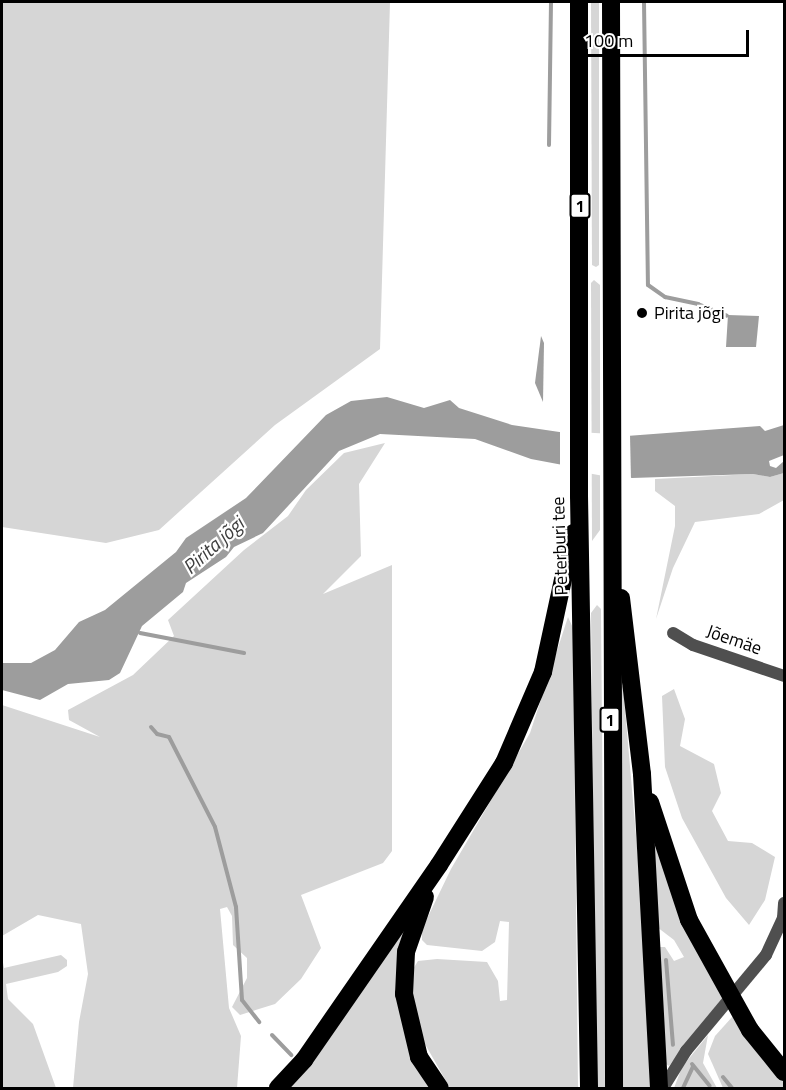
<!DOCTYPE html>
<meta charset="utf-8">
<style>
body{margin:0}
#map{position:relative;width:786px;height:1090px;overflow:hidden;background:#fff;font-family:"Titillium Web",sans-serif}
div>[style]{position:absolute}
.green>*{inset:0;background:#d6d6d6}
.water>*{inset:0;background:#9d9d9d}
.pier>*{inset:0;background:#fff}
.stream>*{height:4px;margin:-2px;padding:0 2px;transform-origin:2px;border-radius:2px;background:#9d9d9d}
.street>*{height:12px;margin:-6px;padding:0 6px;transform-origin:6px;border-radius:6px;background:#4f4f4f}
.highway>*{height:18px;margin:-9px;padding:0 9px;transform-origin:9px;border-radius:9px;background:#000}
.dots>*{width:16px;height:16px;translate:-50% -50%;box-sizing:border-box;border:3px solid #fff;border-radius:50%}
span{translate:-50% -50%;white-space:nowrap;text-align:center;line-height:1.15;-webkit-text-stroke:4.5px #fff;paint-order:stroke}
.shield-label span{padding:2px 4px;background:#fff;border:2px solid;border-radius:4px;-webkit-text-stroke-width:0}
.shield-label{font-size:16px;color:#000;font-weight:700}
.poi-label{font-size:18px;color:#000}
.left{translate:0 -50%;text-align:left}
.street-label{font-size:18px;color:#000}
.water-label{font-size:20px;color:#3e3e3e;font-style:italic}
.frame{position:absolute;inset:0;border:3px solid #000;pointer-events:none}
.scale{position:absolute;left:573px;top:30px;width:176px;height:27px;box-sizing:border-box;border:3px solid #000;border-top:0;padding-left:8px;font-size:18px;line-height:21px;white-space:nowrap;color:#000;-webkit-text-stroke:4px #fff;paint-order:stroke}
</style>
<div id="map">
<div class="green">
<div style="clip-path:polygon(2px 2px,390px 2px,380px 349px,275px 425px,159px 530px,106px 543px,2px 527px)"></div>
<div style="clip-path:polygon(591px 2px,599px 2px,599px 265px,596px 267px,592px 265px)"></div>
<div style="clip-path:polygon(594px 280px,600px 285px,600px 530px,592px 541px,591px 283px)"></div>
<div style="clip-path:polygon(385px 443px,359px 484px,361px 556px,323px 594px,392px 565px,392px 851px,383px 863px,301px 895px,321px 948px,301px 979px,275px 1004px,240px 1015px,232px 1007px,247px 978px,247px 958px,233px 945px,232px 916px,227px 907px,220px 909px,229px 1008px,241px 1036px,237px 1088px,73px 1088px,79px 1022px,88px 974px,81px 924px,38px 915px,2px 936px,2px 705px,100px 737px,69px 720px,68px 710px,133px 675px,174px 636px,168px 620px,244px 550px,288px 516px,306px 490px,344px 453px)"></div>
<div style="clip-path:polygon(784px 473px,784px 500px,759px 514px,695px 522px,673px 568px,656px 619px,675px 526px,675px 506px,655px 491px,655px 479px,753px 474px,770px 477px)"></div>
<div style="clip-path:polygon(597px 605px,601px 609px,605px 1088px,596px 1088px,591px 613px)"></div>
<div style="clip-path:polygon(568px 617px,573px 628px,578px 1088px,450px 1088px,421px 1037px,411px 987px,413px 969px,418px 961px,437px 959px,487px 962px,498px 981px,500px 1001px,507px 1000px,509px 922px,500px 921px,495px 942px,482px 951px,427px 945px,422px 940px,422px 929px,451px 869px,530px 733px)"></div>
<div style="clip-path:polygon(623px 686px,643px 916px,652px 1088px,623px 1088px,620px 687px)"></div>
<div style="clip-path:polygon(674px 689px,685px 719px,680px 746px,714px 764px,721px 793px,712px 811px,728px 841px,752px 843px,775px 857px,765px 900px,749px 925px,726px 898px,682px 818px,665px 767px,662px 696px)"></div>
<div style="clip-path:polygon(650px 824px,677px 905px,723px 998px,669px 1066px,663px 1062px,658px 947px,665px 947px,674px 961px,684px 957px,674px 940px,657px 927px)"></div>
<div style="clip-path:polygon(408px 921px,397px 999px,410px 1051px,432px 1088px,289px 1088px)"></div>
<div style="clip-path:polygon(61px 955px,67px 960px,67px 966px,58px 972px,6px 984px,8px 999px,33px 1024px,56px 1088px,2px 1088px,2px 957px,4px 968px)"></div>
<div style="clip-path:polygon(733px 1016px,784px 1082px,784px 1088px,723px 1088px,708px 1054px,715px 1036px)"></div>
<div style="clip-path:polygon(708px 1035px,703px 1063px,717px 1088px,674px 1088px,682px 1067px)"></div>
</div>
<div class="water">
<div style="clip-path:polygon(728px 315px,759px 316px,756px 347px,726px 347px)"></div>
<div style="clip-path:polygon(541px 336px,544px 343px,543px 402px,535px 383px)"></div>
<div style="clip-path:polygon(387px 397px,424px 408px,450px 400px,459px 408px,512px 425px,600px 438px,760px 426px,765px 431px,784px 425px,784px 455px,769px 461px,770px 466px,776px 468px,784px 461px,784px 473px,770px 477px,753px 474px,632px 478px,531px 459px,475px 439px,380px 434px,339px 451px,263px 533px,234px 547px,226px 557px,186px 583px,183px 592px,142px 626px,120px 673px,109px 680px,68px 684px,40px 700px,2px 690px,2px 663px,31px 663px,55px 650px,79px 622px,105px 610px,176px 552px,186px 538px,246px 498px,326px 415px,351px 401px)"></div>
</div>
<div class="pier">
<div style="clip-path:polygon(560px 431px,630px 435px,631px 481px,560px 468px)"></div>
</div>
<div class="stream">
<div style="left:644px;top:2px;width:283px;rotate:89.2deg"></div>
<div style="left:648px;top:285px;width:21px;rotate:35deg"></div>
<div style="left:665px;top:297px;width:34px;rotate:12deg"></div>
<div style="left:698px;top:304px;width:31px;rotate:22deg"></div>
<div style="left:549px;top:145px;width:143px;rotate:-89.2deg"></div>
<div style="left:140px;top:633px;width:106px;rotate:10.9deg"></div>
<div style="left:151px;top:727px;width:9px;rotate:49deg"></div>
<div style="left:157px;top:734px;width:12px;rotate:14deg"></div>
<div style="left:169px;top:737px;width:101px;rotate:62.9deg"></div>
<div style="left:215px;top:827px;width:83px;rotate:75.3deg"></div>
<div style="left:236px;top:907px;width:93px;rotate:86.3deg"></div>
<div style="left:242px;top:1000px;width:28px;rotate:52deg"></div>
<div style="left:666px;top:960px;width:85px;rotate:85.3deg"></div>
<div style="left:272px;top:1035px;width:28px;rotate:46deg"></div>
<div style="left:692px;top:1064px;width:28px;rotate:51deg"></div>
<div style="left:723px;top:1077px;width:14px;rotate:51deg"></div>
<div style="left:683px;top:1088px;width:23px;rotate:-65deg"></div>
</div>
<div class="street">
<div style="left:673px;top:633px;width:23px;rotate:31deg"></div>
<div style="left:693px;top:645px;width:96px;rotate:18.8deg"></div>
<div style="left:663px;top:1088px;width:44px;rotate:-58.1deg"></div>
<div style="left:686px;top:1051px;width:125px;rotate:-50.2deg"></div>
<div style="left:766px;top:955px;width:41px;rotate:-65.3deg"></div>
<div style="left:783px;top:918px;width:15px;rotate:-86deg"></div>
</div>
<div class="highway">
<div style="left:579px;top:2px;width:494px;rotate:90deg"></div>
<div style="left:579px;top:496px;width:592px;rotate:89.03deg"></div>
<div style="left:611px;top:2px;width:1086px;rotate:89.84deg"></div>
<div style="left:621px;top:598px;width:177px;rotate:83.2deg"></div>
<div style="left:642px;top:774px;width:314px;rotate:86.9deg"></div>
<div style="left:650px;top:802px;width:124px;rotate:71.7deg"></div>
<div style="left:689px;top:920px;width:126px;rotate:61deg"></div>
<div style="left:750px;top:1030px;width:54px;rotate:51deg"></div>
<div style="left:425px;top:897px;width:58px;rotate:109.1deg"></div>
<div style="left:406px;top:952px;width:42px;rotate:92.7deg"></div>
<div style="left:404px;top:994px;width:65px;rotate:76.6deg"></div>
<div style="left:419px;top:1057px;width:37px;rotate:56deg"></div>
<div style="left:278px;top:1088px;width:38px;rotate:-47deg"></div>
<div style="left:304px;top:1060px;width:237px;rotate:-55.3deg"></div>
<div style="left:439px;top:865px;width:121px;rotate:-57.5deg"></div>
<div style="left:504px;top:763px;width:99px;rotate:-66.8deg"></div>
<div style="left:543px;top:672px;width:142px;rotate:-77.8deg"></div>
</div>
<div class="dots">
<div style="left:642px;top:313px;background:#000"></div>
</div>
<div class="shield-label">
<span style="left:580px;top:206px">1</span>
<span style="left:610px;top:720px">1</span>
</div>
<div class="poi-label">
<span class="left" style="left:654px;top:313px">Pirita jõgi</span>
</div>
<div class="street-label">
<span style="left:560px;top:546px;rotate:-92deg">Peterburi tee</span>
<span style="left:734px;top:640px;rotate:19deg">Jõemäe</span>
</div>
<div class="water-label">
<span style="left:213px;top:545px;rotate:-42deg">Pirita jõgi</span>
</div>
<div class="frame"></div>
<div class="scale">100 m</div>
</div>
